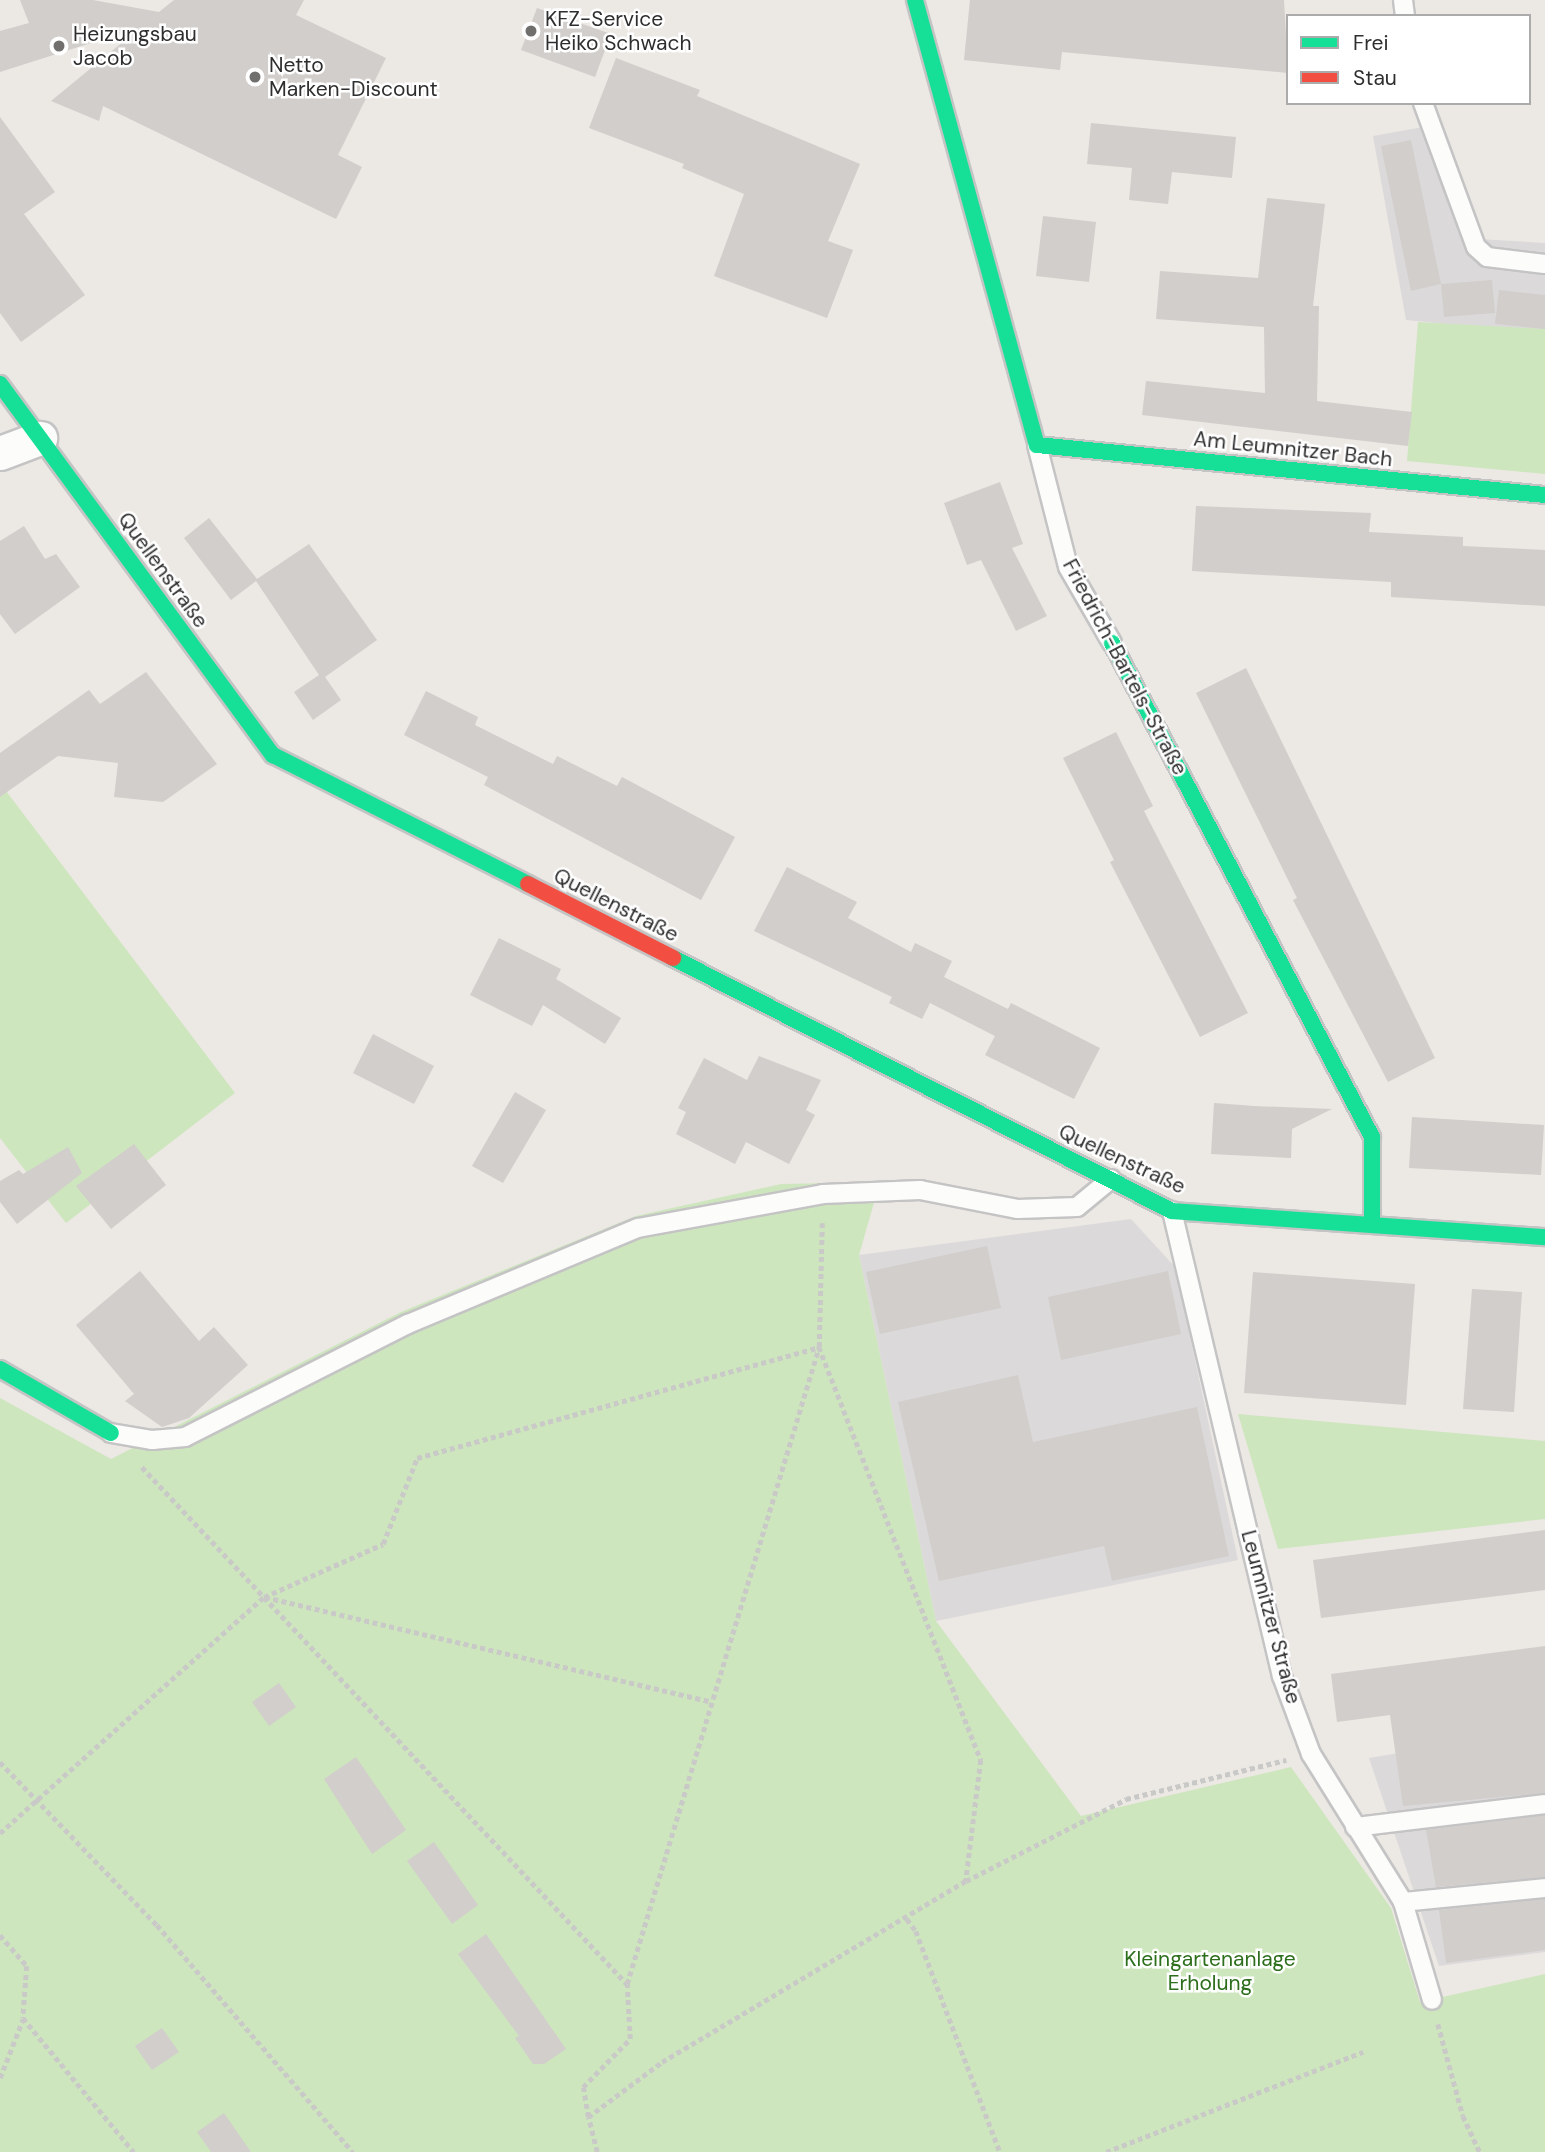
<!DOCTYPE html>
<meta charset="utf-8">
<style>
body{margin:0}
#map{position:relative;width:1545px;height:2152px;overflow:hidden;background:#ece8e4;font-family:"DM Sans",sans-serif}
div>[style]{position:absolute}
.industrial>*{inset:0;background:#dcd9db}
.green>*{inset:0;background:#cee6be}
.building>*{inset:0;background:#d1cecb}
.path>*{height:4.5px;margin-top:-2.25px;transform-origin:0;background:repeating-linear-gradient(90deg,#c9c9c8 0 5px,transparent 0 8.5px)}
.roads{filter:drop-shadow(2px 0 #c5c4c5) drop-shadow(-2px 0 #c5c4c5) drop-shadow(0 2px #c5c4c5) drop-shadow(0 -2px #c5c4c5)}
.lane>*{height:18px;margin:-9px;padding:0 9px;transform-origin:9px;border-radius:9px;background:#fcfcfb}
.street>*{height:33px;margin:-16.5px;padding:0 16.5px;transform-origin:16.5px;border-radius:16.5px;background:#fcfcfb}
.fast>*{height:16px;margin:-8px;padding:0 8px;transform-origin:8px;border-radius:8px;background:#16e098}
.jam>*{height:16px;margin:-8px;padding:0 8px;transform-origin:8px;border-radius:8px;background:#f24e42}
.dots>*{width:19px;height:19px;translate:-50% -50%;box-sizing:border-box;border:4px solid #fff;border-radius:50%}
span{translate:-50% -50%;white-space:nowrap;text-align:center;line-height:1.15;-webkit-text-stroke:5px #fff;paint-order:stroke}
.poi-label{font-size:21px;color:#2e2e2e}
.left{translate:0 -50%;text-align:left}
.street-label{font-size:21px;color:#2e2e2e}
.park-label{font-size:21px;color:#2c6e1b}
.legend{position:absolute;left:1286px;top:14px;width:245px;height:91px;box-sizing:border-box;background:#fff;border:2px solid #ababab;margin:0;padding:9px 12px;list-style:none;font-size:21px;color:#2e2e2e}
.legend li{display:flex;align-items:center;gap:14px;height:35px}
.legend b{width:35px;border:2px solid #ababab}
</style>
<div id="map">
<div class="industrial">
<div style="clip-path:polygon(1440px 124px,1461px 238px,1545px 243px,1545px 334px,1406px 320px,1373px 136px)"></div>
<div style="clip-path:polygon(1131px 1219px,1175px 1267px,1238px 1560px,936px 1621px,859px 1255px)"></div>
<div style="clip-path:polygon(1545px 1729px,1545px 1952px,1439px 1966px,1369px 1758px)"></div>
</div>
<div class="green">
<div style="clip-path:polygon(1418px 322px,1545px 329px,1545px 474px,1407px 461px)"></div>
<div style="clip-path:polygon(0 783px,235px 1093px,66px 1223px,0 1138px)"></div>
<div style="clip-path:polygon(880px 1182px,859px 1255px,936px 1621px,1081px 1816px,1291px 1767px,1391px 1908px,1420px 2002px,1545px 1974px,1545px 2152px,0 2152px,0 1398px,111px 1459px,401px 1312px,636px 1216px,781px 1184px)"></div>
<div style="clip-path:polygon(1238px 1414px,1545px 1441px,1545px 1519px,1278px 1549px)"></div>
</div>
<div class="building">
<div style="clip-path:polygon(20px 0,93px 0,159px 12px,174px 0,304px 0,296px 15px,386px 58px,338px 155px,362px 167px,336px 219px,103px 106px,99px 121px,51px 101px,141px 27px,0 72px,0 31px,29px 23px)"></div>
<div style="clip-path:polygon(970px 0,1284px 0,1288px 73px,1062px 52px,1060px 70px,964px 60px)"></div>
<div style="clip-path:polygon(537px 8px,611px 34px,595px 77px,521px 50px)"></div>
<div style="clip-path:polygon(616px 58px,700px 90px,697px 96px,860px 164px,828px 241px,853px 250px,827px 318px,714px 276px,744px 194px,682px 168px,684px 164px,589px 128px)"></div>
<div style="clip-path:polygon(0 117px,55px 192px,24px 214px,85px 295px,21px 342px,0 313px)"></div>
<div style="clip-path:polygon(1091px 123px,1236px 137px,1232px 178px,1172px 172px,1168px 204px,1129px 200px,1132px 168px,1087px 164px)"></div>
<div style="clip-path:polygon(1411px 140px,1441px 284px,1411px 291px,1381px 146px)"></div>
<div style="clip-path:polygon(1267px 198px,1325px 204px,1313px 306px,1319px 306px,1317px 401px,1412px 412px,1408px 446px,1142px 415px,1146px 381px,1265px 393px,1264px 327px,1156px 319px,1160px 271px,1258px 278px)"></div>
<div style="clip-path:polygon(1043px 216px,1096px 222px,1089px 282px,1036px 276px)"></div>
<div style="clip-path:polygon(1492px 280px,1495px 313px,1444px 317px,1441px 284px)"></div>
<div style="clip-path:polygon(1499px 290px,1545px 295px,1545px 329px,1495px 324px)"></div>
<div style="clip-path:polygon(1000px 482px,1023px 544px,1012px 548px,1047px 616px,1016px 631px,981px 560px,967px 565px,944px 503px)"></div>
<div style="clip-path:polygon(1196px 506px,1371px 513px,1369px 532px,1463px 537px,1463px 546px,1545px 550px,1545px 606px,1391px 597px,1391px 582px,1192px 571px)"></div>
<div style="clip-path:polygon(209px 518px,257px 579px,309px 544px,377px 640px,325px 677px,341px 700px,313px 720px,294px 692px,319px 675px,256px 581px,231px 600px,184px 538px)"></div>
<div style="clip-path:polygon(24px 526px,45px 559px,56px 554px,80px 587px,15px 634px,0 614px,0 541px)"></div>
<div style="clip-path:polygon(1246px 668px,1435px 1058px,1388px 1082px,1293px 900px,1297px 898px,1196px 693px)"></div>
<div style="clip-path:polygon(146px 672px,217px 764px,163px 802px,114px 797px,118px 763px,58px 756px,0 797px,0 753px,89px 690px,100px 704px)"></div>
<div style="clip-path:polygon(426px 691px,478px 717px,475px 725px,553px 764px,557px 756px,617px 786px,622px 777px,735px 837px,701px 900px,484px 785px,488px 777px,404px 735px)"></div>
<div style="clip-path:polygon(1116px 732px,1153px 806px,1144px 811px,1248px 1013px,1200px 1037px,1110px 862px,1114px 860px,1063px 758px)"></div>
<div style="clip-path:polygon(787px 867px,857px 902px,848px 918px,911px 952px,915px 943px,952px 961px,944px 977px,1008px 1009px,1011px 1003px,1100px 1048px,1074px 1099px,985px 1055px,995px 1036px,930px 1003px,922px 1019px,889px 1003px,892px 997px,754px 931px)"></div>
<div style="clip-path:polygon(499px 938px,561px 969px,556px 979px,621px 1018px,605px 1044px,543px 1005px,532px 1026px,470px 995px)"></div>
<div style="clip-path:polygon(373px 1034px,434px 1066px,414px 1104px,353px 1073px)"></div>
<div style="clip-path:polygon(759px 1056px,821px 1080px,806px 1110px,815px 1115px,789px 1164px,746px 1142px,735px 1164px,676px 1134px,686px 1112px,678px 1108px,704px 1058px,747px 1080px)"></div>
<div style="clip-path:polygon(515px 1092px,546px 1110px,503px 1183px,472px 1166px)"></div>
<div style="clip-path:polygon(1214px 1103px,1254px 1106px,1332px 1109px,1292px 1129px,1291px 1158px,1211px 1154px)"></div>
<div style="clip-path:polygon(1412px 1117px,1544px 1125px,1541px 1175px,1409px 1168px)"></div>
<div style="clip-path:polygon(134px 1144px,166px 1185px,111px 1229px,76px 1186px)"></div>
<div style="clip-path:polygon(68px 1147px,82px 1173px,17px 1224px,0 1202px,0 1181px,19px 1170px,23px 1174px)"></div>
<div style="clip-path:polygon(987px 1246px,1001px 1308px,880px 1334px,866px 1272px)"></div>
<div style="clip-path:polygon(140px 1271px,199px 1341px,214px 1327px,248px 1365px,189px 1418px,162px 1427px,125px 1401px,134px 1394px,76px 1325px)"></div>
<div style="clip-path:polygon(1168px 1271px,1181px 1334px,1061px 1360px,1048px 1297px)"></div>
<div style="clip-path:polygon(1253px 1272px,1415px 1284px,1406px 1405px,1244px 1393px)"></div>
<div style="clip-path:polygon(1472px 1289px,1522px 1292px,1514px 1412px,1463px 1409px)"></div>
<div style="clip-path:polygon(1018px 1375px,1033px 1442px,1197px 1407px,1229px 1556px,1112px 1581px,1104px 1546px,939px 1581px,898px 1402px)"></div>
<div style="clip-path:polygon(1545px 1530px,1545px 1590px,1321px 1618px,1313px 1560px)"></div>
<div style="clip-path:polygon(1545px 1646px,1545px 1793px,1403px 1806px,1390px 1715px,1337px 1722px,1331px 1674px)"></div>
<div style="clip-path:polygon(279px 1683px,296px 1707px,269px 1726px,252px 1702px)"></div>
<div style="clip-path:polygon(356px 1757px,406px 1830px,372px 1854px,324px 1779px)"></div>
<div style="clip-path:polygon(1545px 1815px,1545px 1877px,1436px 1887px,1426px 1830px)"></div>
<div style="clip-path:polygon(434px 1842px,478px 1905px,452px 1924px,407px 1861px)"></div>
<div style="clip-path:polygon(1545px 1899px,1545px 1950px,1446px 1963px,1439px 1910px)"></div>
<div style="clip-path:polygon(486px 1934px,566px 2049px,544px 2064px,533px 2064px,515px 2038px,519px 2036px,458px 1954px)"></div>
<div style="clip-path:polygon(162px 2028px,179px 2052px,152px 2070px,135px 2046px)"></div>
<div style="clip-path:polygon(224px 2113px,251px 2152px,211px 2152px,197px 2132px)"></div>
</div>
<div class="path">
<div style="left:142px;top:1467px;width:709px;rotate:46.83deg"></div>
<div style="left:265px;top:1597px;width:459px;rotate:13.2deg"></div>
<div style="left:0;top:1762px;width:226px;rotate:46.1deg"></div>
<div style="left:157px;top:1925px;width:300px;rotate:49.2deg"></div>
<div style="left:0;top:1833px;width:354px;rotate:-41.8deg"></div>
<div style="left:264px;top:1597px;width:130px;rotate:-24deg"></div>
<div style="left:383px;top:1544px;width:92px;rotate:-68.4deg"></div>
<div style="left:417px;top:1458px;width:417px;rotate:-15.4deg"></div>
<div style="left:819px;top:1347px;width:444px;rotate:68.6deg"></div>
<div style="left:981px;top:1760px;width:122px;rotate:97.1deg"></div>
<div style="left:907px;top:1919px;width:15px;rotate:53deg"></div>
<div style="left:916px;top:1931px;width:236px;rotate:69.2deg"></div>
<div style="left:0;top:1935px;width:41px;rotate:48.9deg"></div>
<div style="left:27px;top:1966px;width:52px;rotate:94.4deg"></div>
<div style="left:23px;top:2018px;width:174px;rotate:50.4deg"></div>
<div style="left:1438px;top:2024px;width:95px;rotate:74.8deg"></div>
<div style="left:1463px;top:2116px;width:40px;rotate:65deg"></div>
<div style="left:0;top:2078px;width:63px;rotate:-68.7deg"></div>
<div style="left:588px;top:2117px;width:30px;rotate:-99deg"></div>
<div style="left:583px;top:2087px;width:67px;rotate:-45.6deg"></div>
<div style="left:630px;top:2039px;width:55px;rotate:-93.1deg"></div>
<div style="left:627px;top:1984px;width:665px;rotate:-73.23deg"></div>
<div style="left:819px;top:1347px;width:124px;rotate:-88.6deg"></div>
<div style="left:597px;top:2152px;width:36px;rotate:-104deg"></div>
<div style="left:588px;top:2117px;width:92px;rotate:-36.6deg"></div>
<div style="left:662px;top:2062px;width:354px;rotate:-30.8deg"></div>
<div style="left:966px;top:1881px;width:180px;rotate:-27.1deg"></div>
<div style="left:1126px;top:1799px;width:165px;rotate:-13.7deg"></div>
<div style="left:1106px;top:2152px;width:276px;rotate:-21.3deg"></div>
</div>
<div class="roads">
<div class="lane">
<div style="left:1403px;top:0;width:16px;rotate:83deg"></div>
<div style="left:1423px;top:103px;width:153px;rotate:69.8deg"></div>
<div style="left:1476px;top:247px;width:15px;rotate:42deg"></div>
<div style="left:1487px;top:257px;width:58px;rotate:6.9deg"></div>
<div style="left:1037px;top:445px;width:126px;rotate:75.7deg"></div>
<div style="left:1068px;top:567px;width:88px;rotate:59.9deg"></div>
<div style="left:1172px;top:1211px;width:478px;rotate:76.7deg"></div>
<div style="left:1282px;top:1676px;width:83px;rotate:69.6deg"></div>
<div style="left:1311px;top:1754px;width:174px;rotate:58.1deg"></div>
<div style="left:1403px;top:1902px;width:102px;rotate:73.5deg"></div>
<div style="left:111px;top:1433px;width:42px;rotate:9.7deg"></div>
<div style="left:152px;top:1440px;width:33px;rotate:-5deg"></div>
<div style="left:185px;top:1437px;width:250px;rotate:-26.9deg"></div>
<div style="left:408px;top:1324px;width:249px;rotate:-22.7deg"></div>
<div style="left:638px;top:1228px;width:188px;rotate:-10.4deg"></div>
<div style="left:823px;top:1194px;width:97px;rotate:-2.4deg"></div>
<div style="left:920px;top:1190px;width:100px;rotate:11deg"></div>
<div style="left:1018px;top:1209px;width:59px;rotate:-1.9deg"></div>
<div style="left:1077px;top:1207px;width:44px;rotate:-39.5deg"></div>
<div style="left:1355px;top:1827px;width:191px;rotate:-6.9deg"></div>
<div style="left:1403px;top:1902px;width:143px;rotate:-5.6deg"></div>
</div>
<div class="street">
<div style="left:0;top:453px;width:43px;rotate:-20.6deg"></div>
</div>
<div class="fast">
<div style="left:915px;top:0;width:461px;rotate:74.7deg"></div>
<div style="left:1037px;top:445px;width:510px;rotate:5.62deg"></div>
<div style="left:0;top:384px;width:461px;rotate:53.7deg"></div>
<div style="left:273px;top:755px;width:286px;rotate:26.8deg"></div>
<div style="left:1112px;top:643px;width:558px;rotate:62.24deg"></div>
<div style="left:1372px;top:1137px;width:87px;rotate:90deg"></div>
<div style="left:673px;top:958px;width:559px;rotate:26.89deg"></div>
<div style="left:1172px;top:1211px;width:374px;rotate:4deg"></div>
<div style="left:0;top:1369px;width:128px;rotate:30deg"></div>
</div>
<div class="jam">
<div style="left:528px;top:884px;width:163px;rotate:27deg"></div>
</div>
</div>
<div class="dots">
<div style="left:531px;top:31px;background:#706f6e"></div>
<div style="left:59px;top:46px;background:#706f6e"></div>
<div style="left:255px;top:77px;background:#706f6e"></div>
</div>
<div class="poi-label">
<span class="left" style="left:545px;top:31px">KFZ-Service<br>Heiko Schwach</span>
<span class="left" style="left:73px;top:46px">Heizungsbau<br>Jacob</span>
<span class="left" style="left:269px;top:77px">Netto<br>Marken-Discount</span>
</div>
<div class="street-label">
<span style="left:1293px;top:449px;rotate:6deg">Am Leumnitzer Bach</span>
<span style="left:163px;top:570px;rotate:54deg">Quellenstraße</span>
<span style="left:1125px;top:667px;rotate:62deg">Friedrich-Bartels-Straße</span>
<span style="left:616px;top:905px;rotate:27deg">Quellenstraße</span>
<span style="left:1122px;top:1159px;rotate:25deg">Quellenstraße</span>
<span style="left:1271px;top:1617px;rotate:75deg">Leumnitzer Straße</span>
</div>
<div class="park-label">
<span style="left:1210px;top:1971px">Kleingartenanlage<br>Erholung</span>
</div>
<ul class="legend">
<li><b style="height:9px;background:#16e098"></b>Frei</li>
<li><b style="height:9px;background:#f24e42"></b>Stau</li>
</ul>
</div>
